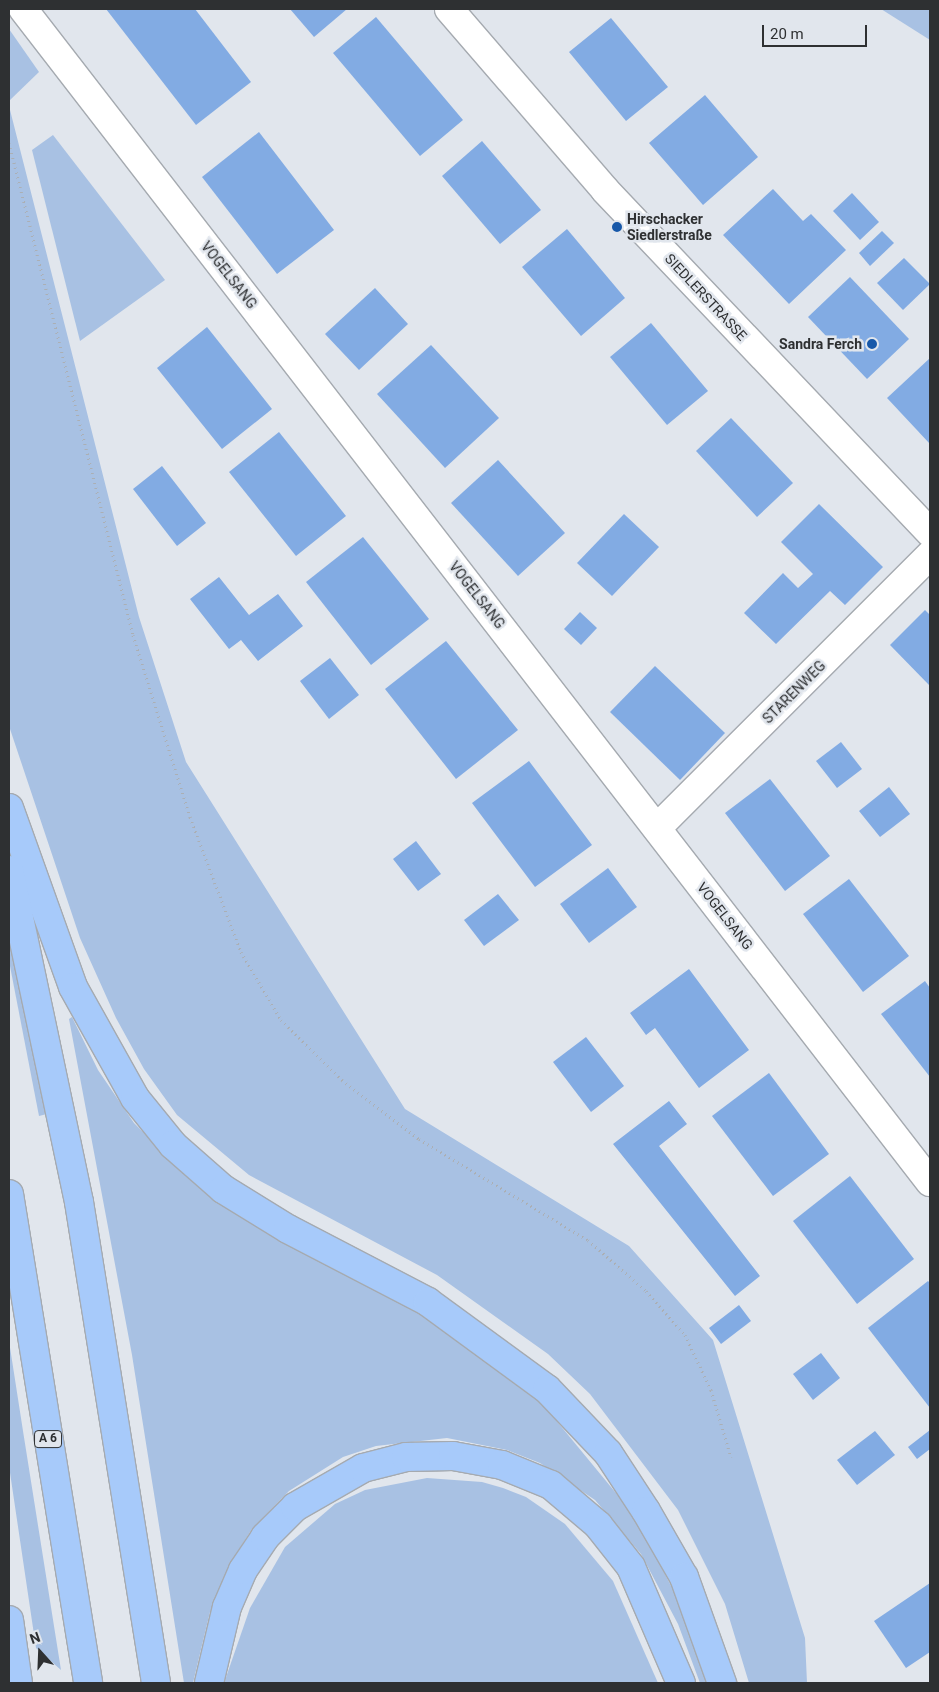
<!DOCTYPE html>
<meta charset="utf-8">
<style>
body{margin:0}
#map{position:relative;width:939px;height:1692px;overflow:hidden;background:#e1e6ed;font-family:Roboto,sans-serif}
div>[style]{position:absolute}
.green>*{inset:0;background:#a8c1e3}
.building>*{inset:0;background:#82abe3}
.path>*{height:3px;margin-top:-1.5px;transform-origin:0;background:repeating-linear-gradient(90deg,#abafb4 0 1px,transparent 0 5px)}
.roads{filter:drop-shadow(1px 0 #a5aab0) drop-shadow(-1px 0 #a5aab0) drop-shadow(0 1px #a5aab0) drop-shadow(0 -1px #a5aab0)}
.minor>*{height:28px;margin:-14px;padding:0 14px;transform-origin:14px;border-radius:14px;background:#fff}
.motorway>*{height:28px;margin:-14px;padding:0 14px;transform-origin:14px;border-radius:14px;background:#a7cafa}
.dots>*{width:14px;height:14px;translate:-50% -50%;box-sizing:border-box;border:2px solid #e1e6ed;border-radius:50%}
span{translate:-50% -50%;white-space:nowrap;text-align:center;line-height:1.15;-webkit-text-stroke:5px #e1e6ed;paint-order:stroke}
.shield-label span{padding:1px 4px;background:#e1e6ed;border:1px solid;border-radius:4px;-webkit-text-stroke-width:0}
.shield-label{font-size:12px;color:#2e3032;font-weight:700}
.poi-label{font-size:14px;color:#2e3032;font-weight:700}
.left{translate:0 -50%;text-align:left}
.right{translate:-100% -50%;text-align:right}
.street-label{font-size:14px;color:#2e3032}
.frame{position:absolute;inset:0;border:10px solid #2e3032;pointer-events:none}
.north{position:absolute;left:15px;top:1627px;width:50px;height:50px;-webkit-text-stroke:4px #e1e6ed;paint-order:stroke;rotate:340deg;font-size:14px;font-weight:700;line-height:20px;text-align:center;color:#2e3032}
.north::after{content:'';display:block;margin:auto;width:18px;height:22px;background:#2e3032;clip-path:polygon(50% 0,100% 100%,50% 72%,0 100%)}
.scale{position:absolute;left:762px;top:25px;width:105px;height:22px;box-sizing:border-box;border:2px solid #2e3032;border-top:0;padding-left:6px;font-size:15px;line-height:18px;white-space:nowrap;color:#2e3032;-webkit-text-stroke:4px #e1e6ed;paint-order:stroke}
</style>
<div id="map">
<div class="green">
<div style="clip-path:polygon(881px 9px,930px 9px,930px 40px)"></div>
<div style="clip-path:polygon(9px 29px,39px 72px,9px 101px)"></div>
<div style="clip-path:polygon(9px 106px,139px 617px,186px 762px,405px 1109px,629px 1246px,713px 1340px,805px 1638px,807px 1683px,749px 1683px,725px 1604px,678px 1510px,590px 1394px,548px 1354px,437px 1275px,249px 1175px,177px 1115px,144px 1069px,116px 1018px,80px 938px,9px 726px)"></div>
<div style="clip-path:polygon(53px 135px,165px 280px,80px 341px,32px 150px)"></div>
<div style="clip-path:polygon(9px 930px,47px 1114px,39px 1116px,9px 961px)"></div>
<div style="clip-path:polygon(72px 1017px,98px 1070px,134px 1123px,197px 1186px,266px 1233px,427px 1312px,541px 1402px,634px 1515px,679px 1601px,707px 1683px,700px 1683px,678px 1624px,641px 1554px,595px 1500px,540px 1463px,507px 1450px,447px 1438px,376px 1446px,343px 1457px,289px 1491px,252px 1529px,236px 1554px,210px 1612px,193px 1683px,184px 1683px,132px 1355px,69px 1019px)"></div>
<div style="clip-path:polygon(9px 1341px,23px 1431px,61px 1670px,36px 1648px,9px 1466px)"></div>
<div style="clip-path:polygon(427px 1478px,482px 1482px,503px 1488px,526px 1497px,565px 1524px,613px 1581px,658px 1683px,224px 1683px,250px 1608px,285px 1547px,335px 1504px,365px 1490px)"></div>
</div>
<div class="building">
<div style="clip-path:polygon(106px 9px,195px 9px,251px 82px,196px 125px)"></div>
<div style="clip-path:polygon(290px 9px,347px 9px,314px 37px)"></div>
<div style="clip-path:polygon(376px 17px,463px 120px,420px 156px,333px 53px)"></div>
<div style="clip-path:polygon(611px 18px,668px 87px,626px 121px,569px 52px)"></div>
<div style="clip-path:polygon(705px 95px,758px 157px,703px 205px,649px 143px)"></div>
<div style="clip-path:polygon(259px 132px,334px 230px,277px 274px,202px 177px)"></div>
<div style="clip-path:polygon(482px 141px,541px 210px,500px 244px,442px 176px)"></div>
<div style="clip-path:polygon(773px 189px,803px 221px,811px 214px,846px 250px,789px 304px,723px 235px)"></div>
<div style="clip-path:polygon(852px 193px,879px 222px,860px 240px,833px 211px)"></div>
<div style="clip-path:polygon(567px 229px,625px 298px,581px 336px,522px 267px)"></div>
<div style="clip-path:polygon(882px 231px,894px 243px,870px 266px,859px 253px)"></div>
<div style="clip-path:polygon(904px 258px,930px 284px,903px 310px,877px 283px)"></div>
<div style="clip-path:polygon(850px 277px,909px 339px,867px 379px,808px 317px)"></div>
<div style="clip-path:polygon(375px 288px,408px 324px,359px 370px,325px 334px)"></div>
<div style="clip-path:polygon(651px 323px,708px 391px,667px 425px,610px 357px)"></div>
<div style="clip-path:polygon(207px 327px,272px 409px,222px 449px,157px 368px)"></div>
<div style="clip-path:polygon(431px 345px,499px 418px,445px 468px,377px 394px)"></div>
<div style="clip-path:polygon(930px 358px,930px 444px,887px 398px)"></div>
<div style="clip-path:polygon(731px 418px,793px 483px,757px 517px,696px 451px)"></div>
<div style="clip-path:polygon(279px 432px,346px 516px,296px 556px,229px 472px)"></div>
<div style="clip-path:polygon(498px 460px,565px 533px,518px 576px,451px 503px)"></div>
<div style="clip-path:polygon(162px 466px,206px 523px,177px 546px,133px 489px)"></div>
<div style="clip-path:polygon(819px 504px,883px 567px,845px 605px,830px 591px,776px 644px,744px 613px,783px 573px,798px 588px,813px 574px,781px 542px)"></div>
<div style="clip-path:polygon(624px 514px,659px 547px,612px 596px,577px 563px)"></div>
<div style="clip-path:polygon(363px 537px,429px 619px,371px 665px,306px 582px)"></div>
<div style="clip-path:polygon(219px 577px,249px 615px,278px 594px,303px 626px,258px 661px,241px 640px,229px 649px,190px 599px)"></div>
<div style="clip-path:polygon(925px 610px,930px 615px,930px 686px,890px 645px)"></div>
<div style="clip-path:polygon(580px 612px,597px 628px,581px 645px,564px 629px)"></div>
<div style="clip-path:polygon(446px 641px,518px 730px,456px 779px,385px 689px)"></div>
<div style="clip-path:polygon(330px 658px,359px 695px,329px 719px,300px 681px)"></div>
<div style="clip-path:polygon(655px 666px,725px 733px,680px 780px,610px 712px)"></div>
<div style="clip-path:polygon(841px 742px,862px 769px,837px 788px,816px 761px)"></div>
<div style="clip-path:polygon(529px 761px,592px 845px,535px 887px,472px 803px)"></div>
<div style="clip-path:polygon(770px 779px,830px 856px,785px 891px,725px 813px)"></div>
<div style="clip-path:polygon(889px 787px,910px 814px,880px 837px,859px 811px)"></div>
<div style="clip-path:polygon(416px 841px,441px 874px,418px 891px,393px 859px)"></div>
<div style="clip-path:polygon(608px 868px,637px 907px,589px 943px,560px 904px)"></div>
<div style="clip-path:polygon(849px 879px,909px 956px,863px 992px,803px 914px)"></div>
<div style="clip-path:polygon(498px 894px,519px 920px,484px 946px,464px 920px)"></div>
<div style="clip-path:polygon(689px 969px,749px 1050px,699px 1088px,655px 1028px,646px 1035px,630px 1013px)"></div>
<div style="clip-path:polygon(925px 981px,930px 988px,930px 1077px,881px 1014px)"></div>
<div style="clip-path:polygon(586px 1037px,624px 1086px,591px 1112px,553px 1062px)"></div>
<div style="clip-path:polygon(769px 1073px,829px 1154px,773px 1196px,712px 1116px)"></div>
<div style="clip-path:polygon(669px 1101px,687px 1124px,659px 1146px,760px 1276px,735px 1296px,613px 1144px)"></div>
<div style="clip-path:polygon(850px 1176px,914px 1259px,857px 1304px,793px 1221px)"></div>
<div style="clip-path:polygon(928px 1281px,930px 1283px,930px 1408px,868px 1328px)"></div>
<div style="clip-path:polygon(739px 1305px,751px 1321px,721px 1344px,709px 1328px)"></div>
<div style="clip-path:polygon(821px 1353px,840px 1378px,813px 1400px,793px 1374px)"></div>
<div style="clip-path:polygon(930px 1430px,930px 1449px,917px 1459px,908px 1447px)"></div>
<div style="clip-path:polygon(875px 1431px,895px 1455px,857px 1485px,837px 1460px)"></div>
<div style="clip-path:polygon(930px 1583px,930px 1652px,906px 1668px,874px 1621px)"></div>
</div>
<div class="path">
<div style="left:9px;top:143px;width:507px;rotate:75.85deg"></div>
<div style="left:133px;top:635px;width:191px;rotate:72.6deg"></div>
<div style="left:190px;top:817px;width:144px;rotate:69.3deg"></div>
<div style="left:241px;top:952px;width:79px;rotate:59.5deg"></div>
<div style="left:281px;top:1020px;width:86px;rotate:44.5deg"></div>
<div style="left:342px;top:1080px;width:97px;rotate:37.5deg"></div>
<div style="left:419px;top:1139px;width:197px;rotate:30.9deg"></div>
<div style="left:588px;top:1240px;width:77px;rotate:41.3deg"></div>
<div style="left:646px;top:1291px;width:59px;rotate:48.4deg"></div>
<div style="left:685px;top:1335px;width:61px;rotate:64.7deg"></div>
<div style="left:711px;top:1390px;width:70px;rotate:73.4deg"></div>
</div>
<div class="roads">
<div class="minor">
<div style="left:23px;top:9px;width:1483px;rotate:52.29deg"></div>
<div style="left:449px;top:9px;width:239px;rotate:49.2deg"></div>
<div style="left:605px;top:190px;width:473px;rotate:46.5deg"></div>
<div style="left:657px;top:828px;width:386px;rotate:-45deg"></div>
</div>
<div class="motorway">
<div style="left:9px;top:808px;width:190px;rotate:70.3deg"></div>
<div style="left:73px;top:987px;width:127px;rotate:60.8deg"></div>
<div style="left:135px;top:1098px;width:60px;rotate:51deg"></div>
<div style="left:173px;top:1145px;width:67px;rotate:41.3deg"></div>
<div style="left:223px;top:1189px;width:76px;rotate:31.6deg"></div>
<div style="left:288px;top:1229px;width:158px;rotate:27.5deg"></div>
<div style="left:428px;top:1302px;width:147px;rotate:36.2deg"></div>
<div style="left:547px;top:1389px;width:88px;rotate:46.4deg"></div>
<div style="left:608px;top:1453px;width:69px;rotate:56.8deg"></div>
<div style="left:646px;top:1511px;width:76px;rotate:60.1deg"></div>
<div style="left:684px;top:1577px;width:113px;rotate:70.3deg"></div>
<div style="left:9px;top:870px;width:339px;rotate:78.1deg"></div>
<div style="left:79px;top:1202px;width:487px;rotate:80.9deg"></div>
<div style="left:9px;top:1194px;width:495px;rotate:80.8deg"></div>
<div style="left:9px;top:1620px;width:64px;rotate:81.9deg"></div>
<div style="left:209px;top:1683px;width:78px;rotate:-76.7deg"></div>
<div style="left:227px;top:1607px;width:40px;rotate:-66.6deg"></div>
<div style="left:243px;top:1570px;width:40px;rotate:-56deg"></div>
<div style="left:265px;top:1537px;width:42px;rotate:-45deg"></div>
<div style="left:295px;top:1507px;width:78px;rotate:-29.8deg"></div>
<div style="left:363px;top:1468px;width:44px;rotate:-14.3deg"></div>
<div style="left:406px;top:1457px;width:47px;rotate:-1.2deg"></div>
<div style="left:453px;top:1456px;width:50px;rotate:10.4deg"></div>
<div style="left:502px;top:1465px;width:53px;rotate:22.2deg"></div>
<div style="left:551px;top:1485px;width:62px;rotate:40.4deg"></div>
<div style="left:598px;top:1525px;width:53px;rotate:51.8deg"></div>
<div style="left:631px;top:1567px;width:126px;rotate:66.7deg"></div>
</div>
</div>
<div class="dots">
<div style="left:617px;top:227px;background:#1758a9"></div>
<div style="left:872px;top:344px;background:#1758a9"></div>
</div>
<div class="shield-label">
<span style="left:48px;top:1439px">A 6</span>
</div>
<div class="poi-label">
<span class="left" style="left:627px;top:227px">Hirschacker<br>Siedlerstraße</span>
<span class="right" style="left:862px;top:344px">Sandra Ferch</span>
</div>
<div class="street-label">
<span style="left:229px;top:275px;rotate:52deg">VOGELSANG</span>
<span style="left:706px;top:297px;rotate:47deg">SIEDLERSTRASSE</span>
<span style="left:477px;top:595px;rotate:52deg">VOGELSANG</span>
<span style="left:794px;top:692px;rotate:-45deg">STARENWEG</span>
<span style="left:725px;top:916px;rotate:52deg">VOGELSANG</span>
</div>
<div class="frame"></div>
<div class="north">N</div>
<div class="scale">20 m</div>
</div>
